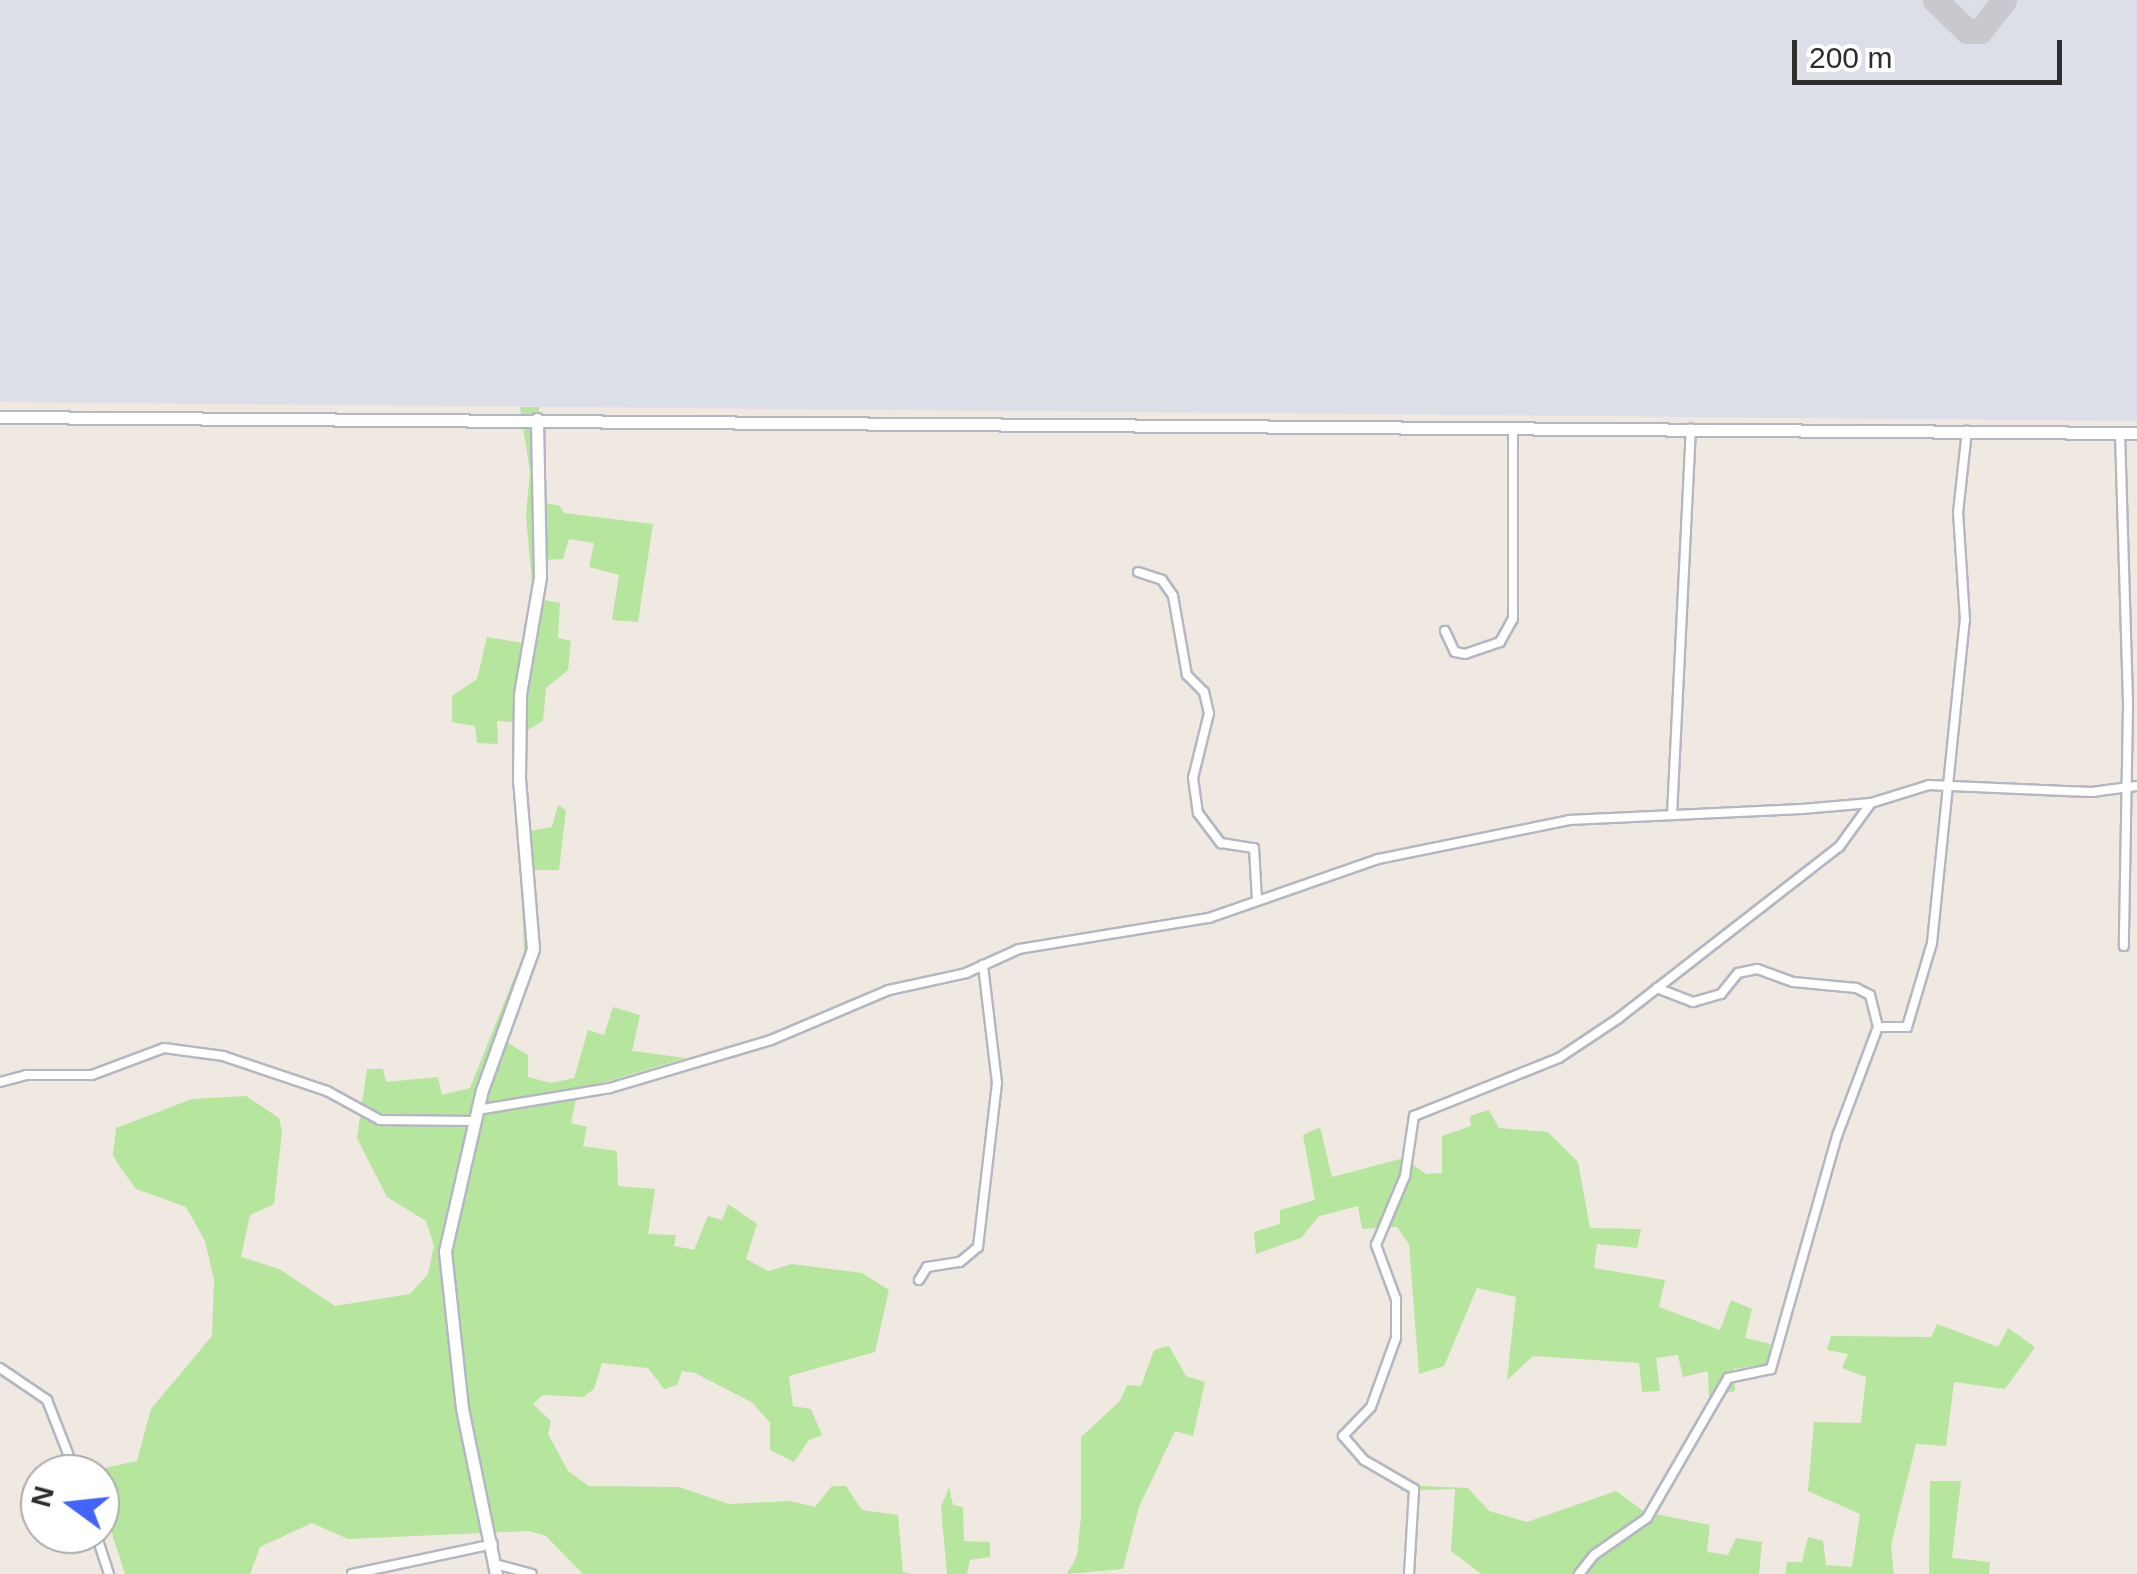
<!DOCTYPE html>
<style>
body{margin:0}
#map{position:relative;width:2137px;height:1574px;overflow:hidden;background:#efe9e1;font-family:Helvetica,sans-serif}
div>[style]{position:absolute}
.airport>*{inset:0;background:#dcdee8}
.green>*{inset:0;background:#b6e59e}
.taxiway>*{height:25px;margin:-12.5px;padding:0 12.5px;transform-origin:12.5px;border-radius:12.5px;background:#c9c8cc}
.roads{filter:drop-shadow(2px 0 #b4b7c1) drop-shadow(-2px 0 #b4b7c1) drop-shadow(0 2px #b4b7c1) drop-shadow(0 -2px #b4b7c1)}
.street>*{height:8px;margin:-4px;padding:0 4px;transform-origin:4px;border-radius:4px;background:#fff}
.secondary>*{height:11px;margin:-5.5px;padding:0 5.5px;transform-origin:5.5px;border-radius:5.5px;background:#fff}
span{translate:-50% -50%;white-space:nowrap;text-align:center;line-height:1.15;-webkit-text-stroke:8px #fff;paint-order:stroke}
.north{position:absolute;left:20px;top:1454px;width:100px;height:100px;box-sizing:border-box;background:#fff;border:2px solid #ababab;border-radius:50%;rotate:285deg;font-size:28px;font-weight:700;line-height:40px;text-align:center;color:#2e2e2e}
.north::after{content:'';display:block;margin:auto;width:35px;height:45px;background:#4264fb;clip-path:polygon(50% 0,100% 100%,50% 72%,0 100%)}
.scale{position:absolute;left:1792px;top:40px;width:270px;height:45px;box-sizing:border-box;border:5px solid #2e2e2e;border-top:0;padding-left:12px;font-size:30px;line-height:35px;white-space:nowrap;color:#2e2e2e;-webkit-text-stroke:8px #fff;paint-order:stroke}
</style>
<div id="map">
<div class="airport">
<div style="clip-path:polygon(0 0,2137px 0,2137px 421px,0 402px)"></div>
</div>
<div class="green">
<div style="clip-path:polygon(520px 407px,539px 407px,541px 502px,560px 506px,564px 513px,653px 524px,638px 622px,612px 620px,619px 575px,589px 567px,594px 543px,569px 539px,563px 559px,545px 560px,544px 600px,560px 603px,558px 638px,571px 641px,568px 670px,546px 688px,543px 721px,521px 734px,525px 832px,552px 827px,558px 805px,566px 810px,559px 870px,528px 870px,534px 949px,508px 1043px,528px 1055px,528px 1077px,551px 1083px,574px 1078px,588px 1030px,604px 1035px,613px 1007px,640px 1015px,632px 1051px,686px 1058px,578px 1090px,571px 1123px,587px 1127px,583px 1146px,617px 1151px,618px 1186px,655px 1189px,648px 1234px,676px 1235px,674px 1246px,694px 1250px,708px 1216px,722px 1220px,728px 1204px,757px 1224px,746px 1259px,768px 1271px,792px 1264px,862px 1273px,889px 1290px,875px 1352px,789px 1376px,793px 1406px,811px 1409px,822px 1435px,809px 1440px,794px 1462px,770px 1450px,770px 1423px,753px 1403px,695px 1373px,682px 1371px,677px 1385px,664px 1389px,648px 1368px,602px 1363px,594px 1389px,583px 1397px,543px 1395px,533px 1404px,551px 1421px,548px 1434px,568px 1471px,589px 1486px,679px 1487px,729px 1504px,790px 1501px,815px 1507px,832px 1486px,846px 1486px,862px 1510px,898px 1515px,903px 1572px,912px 1574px,583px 1574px,546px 1536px,529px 1531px,348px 1539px,312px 1523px,260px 1547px,250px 1574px,125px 1574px,100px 1496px,100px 1474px,91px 1471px,137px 1461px,151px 1409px,212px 1336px,214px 1280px,205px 1241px,186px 1207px,136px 1189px,120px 1167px,113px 1155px,116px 1128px,192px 1099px,246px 1096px,279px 1118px,282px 1132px,274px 1204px,250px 1215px,241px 1257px,279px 1269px,335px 1306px,410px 1294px,428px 1274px,434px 1246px,426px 1221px,387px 1197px,357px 1138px,367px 1069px,383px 1069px,386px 1082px,438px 1077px,442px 1095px,470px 1088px,524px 953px,514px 722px,497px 721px,498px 744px,477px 743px,475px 726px,452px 722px,452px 696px,477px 679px,487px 637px,523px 643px,532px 583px,526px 515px,530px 472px)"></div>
<div style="clip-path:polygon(1489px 1110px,1499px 1128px,1548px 1132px,1578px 1162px,1590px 1228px,1641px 1229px,1637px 1248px,1597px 1244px,1594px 1268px,1665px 1280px,1659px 1307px,1720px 1330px,1731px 1300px,1752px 1309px,1745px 1338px,1771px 1344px,1767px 1364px,1734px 1369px,1735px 1391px,1709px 1397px,1708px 1371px,1683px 1377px,1678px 1355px,1656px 1358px,1660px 1391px,1642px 1392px,1639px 1363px,1533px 1356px,1507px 1380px,1516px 1297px,1477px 1288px,1444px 1366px,1419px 1374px,1409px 1244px,1397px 1227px,1362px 1229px,1358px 1206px,1319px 1216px,1301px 1238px,1256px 1254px,1254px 1232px,1280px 1224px,1280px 1210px,1315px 1200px,1303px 1135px,1320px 1127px,1332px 1177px,1404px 1158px,1426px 1174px,1442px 1173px,1442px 1136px,1471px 1126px,1470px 1116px)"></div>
<div style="clip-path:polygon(1937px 1324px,1998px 1347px,2008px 1328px,2035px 1347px,2005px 1389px,1954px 1382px,1946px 1446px,1916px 1444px,1891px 1545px,1894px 1574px,1785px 1574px,1787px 1562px,1802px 1562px,1808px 1537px,1823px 1541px,1826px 1565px,1852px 1567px,1860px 1514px,1808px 1491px,1814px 1422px,1861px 1423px,1866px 1377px,1842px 1368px,1848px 1354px,1827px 1350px,1831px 1336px,1931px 1337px)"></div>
<div style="clip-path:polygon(1169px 1346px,1186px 1376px,1205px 1382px,1193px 1436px,1175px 1431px,1139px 1507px,1123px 1569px,1067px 1574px,1077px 1556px,1081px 1517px,1081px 1437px,1120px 1401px,1127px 1385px,1141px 1386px,1154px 1350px)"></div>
<div style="clip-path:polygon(1930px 1481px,1961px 1481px,1952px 1558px,1990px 1562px,1989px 1574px,1929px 1574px)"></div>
<div style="clip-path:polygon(1401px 1485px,1468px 1488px,1489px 1511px,1527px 1522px,1616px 1491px,1645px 1512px,1710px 1525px,1707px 1552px,1728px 1555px,1736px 1538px,1762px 1542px,1759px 1574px,1481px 1574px,1451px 1551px,1455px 1489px,1401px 1491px)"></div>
<div style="clip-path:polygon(949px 1487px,953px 1505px,963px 1507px,964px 1541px,990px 1542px,990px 1557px,970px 1560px,967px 1574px,947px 1574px,941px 1507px)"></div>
</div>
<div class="taxiway">
<div style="left:1935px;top:0;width:45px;rotate:44.1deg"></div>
<div style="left:1967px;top:31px;width:13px"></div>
<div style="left:1980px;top:31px;width:39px;rotate:-52deg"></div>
</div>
<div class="roads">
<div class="street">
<div style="left:2120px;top:433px;width:273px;rotate:88.3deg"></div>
<div style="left:2128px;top:706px;width:240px;rotate:91deg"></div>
<div style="left:1138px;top:572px;width:25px;rotate:18deg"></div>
<div style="left:1162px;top:580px;width:19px;rotate:55deg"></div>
<div style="left:1173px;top:596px;width:80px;rotate:80deg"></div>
<div style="left:1187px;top:675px;width:24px;rotate:45deg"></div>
<div style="left:1204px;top:692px;width:22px;rotate:77deg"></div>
<div style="left:1209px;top:713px;width:67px;rotate:103.8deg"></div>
<div style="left:1193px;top:778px;width:35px;rotate:82deg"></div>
<div style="left:1198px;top:813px;width:38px;rotate:53deg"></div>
<div style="left:1221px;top:843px;width:33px;rotate:9deg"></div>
<div style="left:1254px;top:848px;width:52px;rotate:86.7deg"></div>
<div style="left:1445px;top:631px;width:23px;rotate:65deg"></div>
<div style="left:1455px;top:652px;width:10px;rotate:11deg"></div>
<div style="left:1465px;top:654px;width:37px;rotate:-19deg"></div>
<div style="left:1500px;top:642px;width:26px;rotate:-61deg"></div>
<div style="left:1513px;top:619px;width:191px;rotate:-90deg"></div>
<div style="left:1672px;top:815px;width:387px;rotate:-87.2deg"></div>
<div style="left:1878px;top:1027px;width:29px"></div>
<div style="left:1907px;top:1027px;width:88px;rotate:-73.4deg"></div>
<div style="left:1932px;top:943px;width:325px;rotate:-84.2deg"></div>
<div style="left:1965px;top:620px;width:107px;rotate:-93.7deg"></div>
<div style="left:1958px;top:513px;width:83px;rotate:-83.8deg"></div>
<div style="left:0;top:1082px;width:27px;rotate:-15deg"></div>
<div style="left:26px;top:1075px;width:66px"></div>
<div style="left:92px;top:1075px;width:77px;rotate:-20.6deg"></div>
<div style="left:164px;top:1048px;width:60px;rotate:7.7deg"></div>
<div style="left:223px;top:1056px;width:110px;rotate:18.6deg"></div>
<div style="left:327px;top:1091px;width:60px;rotate:28.7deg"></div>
<div style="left:380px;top:1120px;width:93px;rotate:0.6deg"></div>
<div style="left:477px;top:1110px;width:135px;rotate:-9.4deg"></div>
<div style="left:610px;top:1088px;width:168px;rotate:-16.6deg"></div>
<div style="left:771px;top:1040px;width:128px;rotate:-23deg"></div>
<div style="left:889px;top:990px;width:79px;rotate:-12.4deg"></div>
<div style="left:966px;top:973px;width:58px;rotate:-24.4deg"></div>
<div style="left:1019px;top:949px;width:193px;rotate:-9.3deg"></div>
<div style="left:1209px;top:918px;width:179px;rotate:-19.2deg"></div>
<div style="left:1378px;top:859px;width:195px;rotate:-11.5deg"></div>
<div style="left:1569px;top:820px;width:233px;rotate:-2.7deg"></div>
<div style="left:1802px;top:809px;width:69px;rotate:-5deg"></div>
<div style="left:1871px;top:803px;width:61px;rotate:-17.2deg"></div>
<div style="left:1929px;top:785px;width:163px;rotate:2.5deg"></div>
<div style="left:2092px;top:792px;width:45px;rotate:-7.6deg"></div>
<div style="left:919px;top:1280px;width:15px;rotate:-58deg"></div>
<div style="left:927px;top:1267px;width:33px;rotate:-9deg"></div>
<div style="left:960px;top:1262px;width:23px;rotate:-40deg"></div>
<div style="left:978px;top:1247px;width:165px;rotate:-83.4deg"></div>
<div style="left:997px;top:1083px;width:119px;rotate:-96.8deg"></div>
<div style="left:0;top:1368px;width:57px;rotate:34.2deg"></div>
<div style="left:47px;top:1400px;width:79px;rotate:68.6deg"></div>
<div style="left:96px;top:1534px;width:42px;rotate:72deg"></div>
<div style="left:495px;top:1564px;width:38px;rotate:15deg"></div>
<div style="left:352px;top:1574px;width:144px;rotate:-12deg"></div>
<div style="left:1409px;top:1574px;width:85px;rotate:-86.6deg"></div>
<div style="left:1414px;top:1489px;width:58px;rotate:-149.9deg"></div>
<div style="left:1364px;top:1460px;width:32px;rotate:-131deg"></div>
<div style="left:1343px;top:1436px;width:40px;rotate:-46deg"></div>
<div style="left:1371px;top:1407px;width:73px;rotate:-70.1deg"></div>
<div style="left:1396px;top:1338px;width:39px;rotate:-90deg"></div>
<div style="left:1396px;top:1299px;width:58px;rotate:-110.3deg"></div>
<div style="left:1376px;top:1245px;width:75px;rotate:-67.2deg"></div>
<div style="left:1405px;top:1176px;width:61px;rotate:-81.5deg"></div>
<div style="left:1414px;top:1116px;width:156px;rotate:-21.8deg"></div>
<div style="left:1559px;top:1058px;width:72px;rotate:-33.7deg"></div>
<div style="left:1619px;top:1018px;width:279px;rotate:-37.9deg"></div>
<div style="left:1839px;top:847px;width:54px;rotate:-54deg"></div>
<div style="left:1579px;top:1574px;width:24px;rotate:-52deg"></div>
<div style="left:1594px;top:1555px;width:65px;rotate:-34.9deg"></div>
<div style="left:1647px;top:1518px;width:162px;rotate:-59.9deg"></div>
<div style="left:1728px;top:1378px;width:44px;rotate:-11.8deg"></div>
<div style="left:1771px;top:1369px;width:242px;rotate:-74.2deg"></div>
<div style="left:1837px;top:1136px;width:116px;rotate:-69.4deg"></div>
<div style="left:1878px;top:1027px;width:33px;rotate:-104deg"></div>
<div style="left:1870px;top:995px;width:16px;rotate:-153deg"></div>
<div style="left:1856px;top:988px;width:63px;rotate:-174.6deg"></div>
<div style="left:1793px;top:982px;width:38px;rotate:-160deg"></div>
<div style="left:1757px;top:969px;width:19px;rotate:168deg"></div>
<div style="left:1738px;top:973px;width:27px;rotate:129deg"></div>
<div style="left:1721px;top:994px;width:29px;rotate:164deg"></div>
<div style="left:1693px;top:1002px;width:39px;rotate:-159deg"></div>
</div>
<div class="secondary">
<div style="left:0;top:417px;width:2137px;rotate:0.43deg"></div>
<div style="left:496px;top:1574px;width:169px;rotate:-101.6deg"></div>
<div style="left:462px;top:1408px;width:158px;rotate:-96.2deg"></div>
<div style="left:445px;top:1251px;width:165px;rotate:-77.1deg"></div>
<div style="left:482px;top:1090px;width:150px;rotate:-70.1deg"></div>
<div style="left:533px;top:949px;width:171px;rotate:-94.7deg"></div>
<div style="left:519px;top:779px;width:85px;rotate:-89.3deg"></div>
<div style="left:520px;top:694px;width:119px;rotate:-80.3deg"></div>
<div style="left:540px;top:577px;width:158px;rotate:-91.1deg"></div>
</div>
</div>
<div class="north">N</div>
<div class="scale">200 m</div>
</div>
